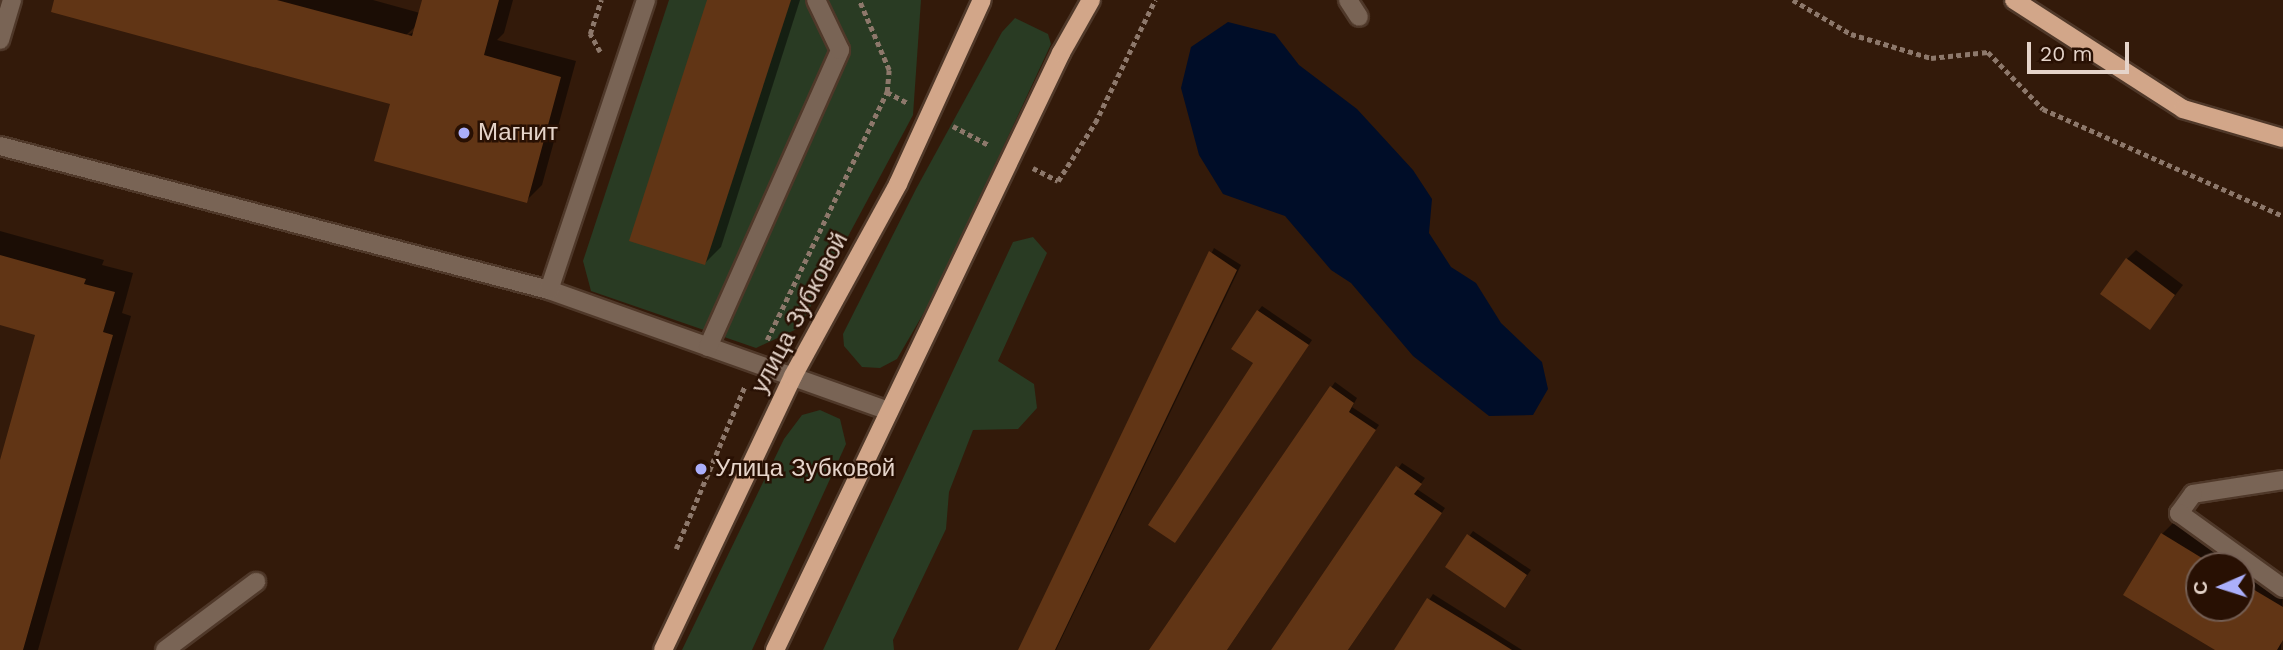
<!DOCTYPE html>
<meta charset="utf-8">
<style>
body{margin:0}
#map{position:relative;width:2283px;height:650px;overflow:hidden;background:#331a0a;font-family:"Work Sans",sans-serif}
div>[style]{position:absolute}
.green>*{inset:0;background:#293b23}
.water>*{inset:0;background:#000d28}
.shadow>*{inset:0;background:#0007}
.building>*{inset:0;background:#613515}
.path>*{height:4.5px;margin-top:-2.25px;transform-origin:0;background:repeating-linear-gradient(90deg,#8d786b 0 5px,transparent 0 8.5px)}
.roads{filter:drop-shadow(2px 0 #4f3829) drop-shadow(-2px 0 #4f3829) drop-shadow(0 2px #4f3829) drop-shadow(0 -2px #4f3829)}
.minor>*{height:18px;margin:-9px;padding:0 9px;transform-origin:9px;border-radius:9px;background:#796455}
.major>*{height:18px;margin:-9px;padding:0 9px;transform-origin:9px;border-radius:9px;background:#d2a689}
.dots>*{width:19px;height:19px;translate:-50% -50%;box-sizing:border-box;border:4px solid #281003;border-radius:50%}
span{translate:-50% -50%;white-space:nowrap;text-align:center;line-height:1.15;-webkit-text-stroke:5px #281003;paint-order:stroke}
.poi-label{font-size:24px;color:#e5d4ca}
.left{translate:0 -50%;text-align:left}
.street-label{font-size:24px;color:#e5d4ca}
.north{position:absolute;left:2185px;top:552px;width:70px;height:70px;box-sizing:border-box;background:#281003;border:2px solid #745e53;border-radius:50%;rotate:267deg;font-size:19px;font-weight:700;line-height:28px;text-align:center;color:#e5d4ca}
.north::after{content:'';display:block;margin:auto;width:24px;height:32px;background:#abaffb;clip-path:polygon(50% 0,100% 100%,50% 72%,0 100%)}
.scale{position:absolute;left:2027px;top:42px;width:102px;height:32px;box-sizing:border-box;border:4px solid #e5d4ca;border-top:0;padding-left:9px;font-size:21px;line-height:24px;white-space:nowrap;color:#e5d4ca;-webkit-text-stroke:5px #281003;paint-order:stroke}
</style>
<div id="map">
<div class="green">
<div style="clip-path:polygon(669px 0,921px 0,913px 115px,799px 328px,756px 348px,591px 291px,583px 261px)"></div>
<div style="clip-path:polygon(1015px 18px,1048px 34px,1051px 44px,937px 290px,897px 359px,880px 368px,862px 367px,844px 346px,843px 334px,916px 189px,1002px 32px)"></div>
<div style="clip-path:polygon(1033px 237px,1047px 253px,998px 361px,1034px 384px,1037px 408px,1018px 429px,973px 430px,949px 492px,946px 529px,893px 640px,894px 650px,823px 650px,1013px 242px)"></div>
<div style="clip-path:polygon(820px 410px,840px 419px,846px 444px,752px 650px,682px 650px,784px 439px,802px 415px)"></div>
</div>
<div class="water">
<div style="clip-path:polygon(1228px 22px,1275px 34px,1299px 65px,1357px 109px,1413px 170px,1432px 199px,1429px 233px,1451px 267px,1476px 283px,1501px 323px,1542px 362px,1548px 389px,1533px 415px,1489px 416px,1413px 356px,1351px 283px,1331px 270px,1285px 216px,1223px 194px,1199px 155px,1181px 88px,1191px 47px)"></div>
</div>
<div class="shadow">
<div style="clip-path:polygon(evenodd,56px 0,373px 0,420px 13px,424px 0,513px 0,504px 33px,497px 40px,576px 61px,542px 185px,526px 201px,393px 98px,56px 0,416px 26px,416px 31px,404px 37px,416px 26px)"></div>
<div style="clip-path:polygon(709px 0,800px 0,721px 247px,705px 263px)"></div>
<div style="clip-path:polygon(0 231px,104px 260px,102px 265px,133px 273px,122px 313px,131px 316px,38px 650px,0 650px,0 467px,37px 334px,0 323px)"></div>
<div style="clip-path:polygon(1214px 248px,1241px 265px,1056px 650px,1020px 650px)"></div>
<div style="clip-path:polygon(2136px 250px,2183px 285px,2150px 328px,2127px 259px)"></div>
<div style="clip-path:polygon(1262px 306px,1312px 340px,1175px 541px,1255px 362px,1258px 311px)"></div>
<div style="clip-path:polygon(1335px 382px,1357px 398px,1352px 407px,1379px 425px,1227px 650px,1151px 650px)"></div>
<div style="clip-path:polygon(1402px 463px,1425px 478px,1417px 489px,1445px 508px,1348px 650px,1273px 650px)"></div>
<div style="clip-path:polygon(evenodd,2175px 521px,2283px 586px,2281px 650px,2218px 650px,2162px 534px,2175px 521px,2199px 566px,2241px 566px,2241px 608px,2199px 608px,2199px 566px)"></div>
<div style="clip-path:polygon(1473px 531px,1531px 570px,1509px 601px,1447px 567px)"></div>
<div style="clip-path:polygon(1433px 594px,1522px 650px,1396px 650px)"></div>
</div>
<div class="building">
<div style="clip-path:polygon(54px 0,277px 0,412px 36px,422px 0,499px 0,484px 55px,561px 77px,527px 203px,374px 161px,390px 104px,51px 12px)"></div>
<div style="clip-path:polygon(707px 0,791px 0,705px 265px,629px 241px)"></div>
<div style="clip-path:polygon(1209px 251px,1237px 270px,1055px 650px,1018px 650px)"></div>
<div style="clip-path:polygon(0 255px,86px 279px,84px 284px,115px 292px,103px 332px,113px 335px,23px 650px,0 650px,0 460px,35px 335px,0 325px)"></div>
<div style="clip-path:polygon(2126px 258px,2175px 295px,2150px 330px,2100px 294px)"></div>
<div style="clip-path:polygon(1257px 310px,1309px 345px,1175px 543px,1148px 525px,1253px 363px,1231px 349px)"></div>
<div style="clip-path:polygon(1330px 386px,1354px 403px,1349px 412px,1376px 430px,1227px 650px,1149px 650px)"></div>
<div style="clip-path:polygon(1396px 466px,1422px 484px,1414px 494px,1442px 513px,1348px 650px,1271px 650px)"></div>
<div style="clip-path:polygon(2161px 533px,2215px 566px,2199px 566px,2199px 608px,2241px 608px,2241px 582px,2283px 607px,2283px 640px,2277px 650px,2215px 650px,2123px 595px)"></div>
<div style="clip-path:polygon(1467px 534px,1527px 575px,1505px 608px,1445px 567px)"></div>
<div style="clip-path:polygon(1427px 598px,1488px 635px,1512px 650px,1394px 650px)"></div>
</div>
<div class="path">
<div style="left:1793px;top:0;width:67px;rotate:30.4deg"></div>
<div style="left:1851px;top:34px;width:84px;rotate:16.7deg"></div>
<div style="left:1931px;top:58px;width:57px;rotate:-6deg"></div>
<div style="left:1988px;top:52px;width:79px;rotate:46deg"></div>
<div style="left:2043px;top:109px;width:263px;rotate:24deg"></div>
<div style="left:600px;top:52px;width:21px;rotate:-119deg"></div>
<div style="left:590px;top:34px;width:36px;rotate:-72deg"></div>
<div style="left:887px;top:92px;width:24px;rotate:28deg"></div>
<div style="left:953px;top:126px;width:40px;rotate:28deg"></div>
<div style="left:1033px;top:168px;width:28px;rotate:27deg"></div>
<div style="left:1058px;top:181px;width:69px;rotate:-57.5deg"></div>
<div style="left:1095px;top:123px;width:137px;rotate:-64deg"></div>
<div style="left:767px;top:340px;width:276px;rotate:-64.2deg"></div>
<div style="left:887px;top:92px;width:22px;rotate:-85deg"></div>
<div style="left:889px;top:70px;width:76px;rotate:-113.2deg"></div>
<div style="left:676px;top:549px;width:177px;rotate:-67.1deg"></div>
</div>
<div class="roads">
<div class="minor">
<div style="left:1348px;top:0;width:20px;rotate:57deg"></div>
<div style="left:0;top:40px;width:42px;rotate:-73.3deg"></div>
<div style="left:0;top:146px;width:568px;rotate:14.7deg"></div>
<div style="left:549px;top:290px;width:361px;rotate:19.6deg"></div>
<div style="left:549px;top:290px;width:306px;rotate:-71.5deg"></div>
<div style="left:708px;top:347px;width:325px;rotate:-66deg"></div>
<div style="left:840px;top:50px;width:55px;rotate:-115.6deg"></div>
<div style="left:2283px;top:480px;width:91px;rotate:171.2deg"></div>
<div style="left:2193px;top:494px;width:24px;rotate:126deg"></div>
<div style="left:2179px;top:513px;width:128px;rotate:35.8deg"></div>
<div style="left:165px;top:650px;width:114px;rotate:-36.8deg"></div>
</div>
<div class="major">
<div style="left:2014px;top:0;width:201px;rotate:32.8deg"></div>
<div style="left:2183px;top:109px;width:104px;rotate:16.2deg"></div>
<div style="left:663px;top:650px;width:303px;rotate:-64.6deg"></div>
<div style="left:793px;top:376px;width:219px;rotate:-61.3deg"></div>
<div style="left:898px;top:184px;width:202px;rotate:-65.5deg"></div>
<div style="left:775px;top:650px;width:662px;rotate:-64.4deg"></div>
<div style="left:1061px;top:53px;width:61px;rotate:-60.5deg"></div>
</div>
</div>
<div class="dots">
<div style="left:464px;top:133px;background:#abaffb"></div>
<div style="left:701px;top:469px;background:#abaffb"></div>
</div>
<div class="poi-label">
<span class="left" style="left:478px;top:133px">Магнит</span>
<span class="left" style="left:715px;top:469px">Улица Зубковой</span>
</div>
<div class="street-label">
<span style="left:800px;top:313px;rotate:-62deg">улица Зубковой</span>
</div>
<div class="north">С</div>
<div class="scale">20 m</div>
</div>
